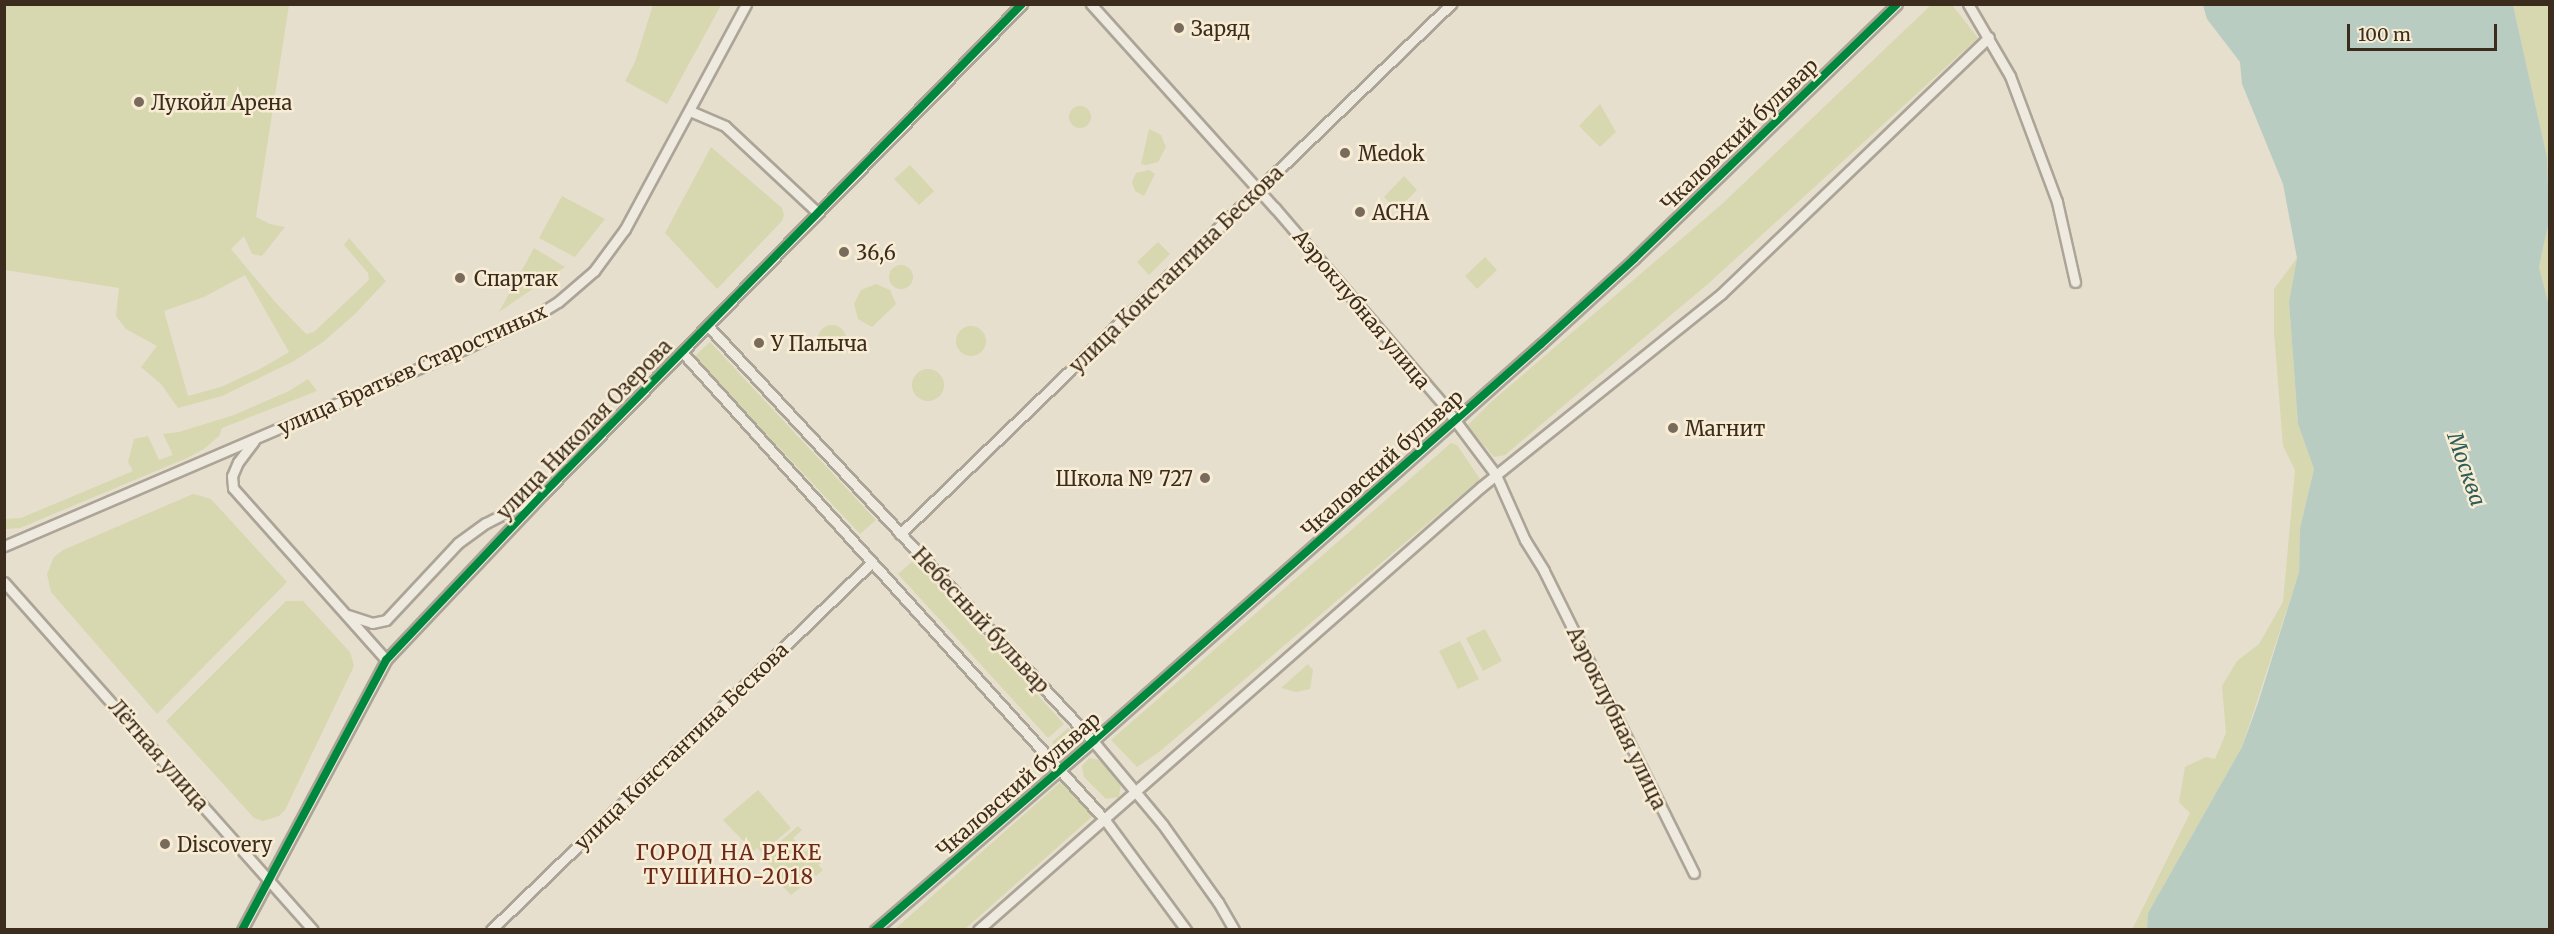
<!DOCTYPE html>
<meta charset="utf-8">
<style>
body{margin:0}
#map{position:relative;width:2554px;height:934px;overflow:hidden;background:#e6dfce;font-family:Merriweather,serif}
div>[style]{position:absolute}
.green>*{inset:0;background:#d7d7b0}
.round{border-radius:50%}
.water>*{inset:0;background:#b9ccc1}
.roads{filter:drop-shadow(2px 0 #aca497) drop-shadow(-2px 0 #aca497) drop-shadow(0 2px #aca497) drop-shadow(0 -2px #aca497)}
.minor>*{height:9px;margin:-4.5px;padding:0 4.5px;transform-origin:4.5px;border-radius:4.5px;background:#eeeae0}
.cycleway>*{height:8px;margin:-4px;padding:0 4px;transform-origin:4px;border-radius:4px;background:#00873e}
.dots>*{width:16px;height:16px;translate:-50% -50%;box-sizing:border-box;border:3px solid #f8edd4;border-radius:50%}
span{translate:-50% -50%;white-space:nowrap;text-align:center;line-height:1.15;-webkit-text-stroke:5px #f8edd4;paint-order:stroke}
.poi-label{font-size:20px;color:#3c2c1e}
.left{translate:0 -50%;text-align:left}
.right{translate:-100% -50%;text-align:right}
.street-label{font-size:20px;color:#3c2c1e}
.water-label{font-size:21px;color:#2c5d59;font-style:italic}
.neighbourhood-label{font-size:21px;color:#6c291a;letter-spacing:1.5px}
.frame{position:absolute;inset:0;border:6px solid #3c2c1e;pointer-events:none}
.scale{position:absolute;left:2347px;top:24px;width:150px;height:27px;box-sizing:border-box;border:3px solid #3c2c1e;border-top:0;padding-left:8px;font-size:18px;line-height:21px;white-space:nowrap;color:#3c2c1e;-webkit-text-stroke:4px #f8edd4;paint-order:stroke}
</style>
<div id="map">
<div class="green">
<div style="clip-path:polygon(evenodd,4px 5px,289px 5px,256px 217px,270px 224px,285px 227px,262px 256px,252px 254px,244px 236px,231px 249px,276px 303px,306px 334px,314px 332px,369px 280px,368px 273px,344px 245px,349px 238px,386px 281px,355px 314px,323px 342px,294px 361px,222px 396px,178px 408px,161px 384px,141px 367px,157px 346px,126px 329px,116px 316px,119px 288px,5px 270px,4px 5px,245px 275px,289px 352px,260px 369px,221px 387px,188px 396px,164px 311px,204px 297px,245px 275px)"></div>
<div style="clip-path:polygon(653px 5px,721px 5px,667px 104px,625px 81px,635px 62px)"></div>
<div style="clip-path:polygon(1931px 5px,1952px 5px,1978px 38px,1709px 283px,1505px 455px,1494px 457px,1467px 426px,1490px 403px,1722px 204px)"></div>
<div style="clip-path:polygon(2513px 5px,2549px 5px,2549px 310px,2539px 267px,2549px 221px,2547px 157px)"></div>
<div style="clip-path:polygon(1600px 104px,1616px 132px,1600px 147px,1579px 126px)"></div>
<div class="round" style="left:1069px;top:106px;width:22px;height:22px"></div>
<div style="clip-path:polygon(1149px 129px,1161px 135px,1166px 147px,1158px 162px,1146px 165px,1141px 164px)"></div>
<div style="clip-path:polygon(711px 147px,782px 208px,784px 215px,782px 221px,717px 289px,665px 233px)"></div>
<div style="clip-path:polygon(910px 165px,934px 191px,919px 205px,894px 179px)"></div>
<div style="clip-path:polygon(1149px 170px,1155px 174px,1144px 196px,1135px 191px,1132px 182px,1136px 173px)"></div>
<div style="clip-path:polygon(1404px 176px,1417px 190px,1397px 210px,1384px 197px)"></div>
<div style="clip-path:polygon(562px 196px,605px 219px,575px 257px,539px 238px)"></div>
<div style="clip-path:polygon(1158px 242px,1170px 254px,1149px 275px,1137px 262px)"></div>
<div style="clip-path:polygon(534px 248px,565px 267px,499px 312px)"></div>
<div style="clip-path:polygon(1485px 257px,1497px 270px,1477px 289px,1465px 276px)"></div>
<div style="clip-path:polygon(2297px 258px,2289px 302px,2298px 424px,2314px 469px,2300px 528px,2299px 572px,2242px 747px,2148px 913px,2147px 929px,2132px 930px,2190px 813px,2179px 802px,2185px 767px,2206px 757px,2215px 759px,2226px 733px,2222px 686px,2237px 661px,2259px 644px,2283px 602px,2295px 470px,2283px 446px,2274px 332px,2274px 289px)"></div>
<div class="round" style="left:889px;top:265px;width:24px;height:24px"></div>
<div style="clip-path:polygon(876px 284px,890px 290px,896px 304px,872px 327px,858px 319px,854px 304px,861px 290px)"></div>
<div class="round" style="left:818px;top:325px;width:28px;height:28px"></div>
<div class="round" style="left:956px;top:326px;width:30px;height:30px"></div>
<div style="clip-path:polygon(710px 342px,876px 520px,860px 534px,694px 357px)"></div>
<div class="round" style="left:912px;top:369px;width:32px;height:32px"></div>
<div style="clip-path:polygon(308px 379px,317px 391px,222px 428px,219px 436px,204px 449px,187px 458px,20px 528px,5px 529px,5px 519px,21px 518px,133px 471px,128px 462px,134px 439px,148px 436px,159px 460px,173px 455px,163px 434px,179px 432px,234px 415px,289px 391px)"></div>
<div style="clip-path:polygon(1451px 443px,1457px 445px,1480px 479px,1159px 752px,1137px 767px,1111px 740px)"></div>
<div style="clip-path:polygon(193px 494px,211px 499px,287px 582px,157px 714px,51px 592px,47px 574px,54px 557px,63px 550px)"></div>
<div style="clip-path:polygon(914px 560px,1064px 724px,1048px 738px,898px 574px)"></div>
<div style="clip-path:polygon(286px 601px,303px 601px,350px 652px,354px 666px,285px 810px,279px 816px,263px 821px,254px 818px,166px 721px)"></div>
<div style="clip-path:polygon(1485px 629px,1502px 661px,1483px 671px,1466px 638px)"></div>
<div style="clip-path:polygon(1460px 641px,1479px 679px,1458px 689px,1439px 651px)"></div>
<div style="clip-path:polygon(1308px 664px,1313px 670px,1310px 689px,1296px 692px,1281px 688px)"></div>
<div style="clip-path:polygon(1068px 728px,1081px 742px,1065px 757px,1052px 742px)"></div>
<div style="clip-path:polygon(1089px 758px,1100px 760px,1121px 783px,1119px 797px,1106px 799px,1084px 777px,1082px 766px)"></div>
<div style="clip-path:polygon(1064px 779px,1095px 814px,965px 929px,894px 930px)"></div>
<div style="clip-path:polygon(758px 790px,791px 828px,762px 853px,757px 848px,753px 851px,723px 820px)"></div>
<div style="clip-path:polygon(798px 826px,802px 830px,793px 838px,805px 852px,809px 849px,821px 863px,818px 865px,823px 870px,816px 876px,811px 871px,799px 884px,801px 887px,791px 895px,774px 877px,778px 873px,765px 859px,769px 855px,767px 853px)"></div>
</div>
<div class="water">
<div style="clip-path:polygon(2203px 5px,2513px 5px,2547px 157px,2549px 221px,2539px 267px,2550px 310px,2549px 929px,2147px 929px,2148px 913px,2242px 747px,2258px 703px,2299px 572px,2300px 528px,2314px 469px,2298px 424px,2289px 302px,2297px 258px,2283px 184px,2242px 84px,2240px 62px,2207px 19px)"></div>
</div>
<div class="roads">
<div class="minor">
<div style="left:1091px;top:4px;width:275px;rotate:48deg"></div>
<div style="left:1275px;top:208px;width:257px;rotate:49.4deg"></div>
<div style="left:1442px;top:403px;width:90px;rotate:53.1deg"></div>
<div style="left:1496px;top:475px;width:71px;rotate:66deg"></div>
<div style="left:1525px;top:540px;width:36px;rotate:58deg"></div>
<div style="left:1544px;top:571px;width:337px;rotate:63.6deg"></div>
<div style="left:1968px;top:4px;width:83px;rotate:59.7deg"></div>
<div style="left:2010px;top:76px;width:134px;rotate:69.5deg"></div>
<div style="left:2057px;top:202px;width:82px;rotate:77.3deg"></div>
<div style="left:690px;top:111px;width:38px;rotate:23deg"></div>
<div style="left:725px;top:126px;width:127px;rotate:43.1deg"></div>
<div style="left:708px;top:326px;width:566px;rotate:47.15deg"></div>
<div style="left:1093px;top:741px;width:109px;rotate:50.2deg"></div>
<div style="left:1163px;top:825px;width:95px;rotate:54.5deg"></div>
<div style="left:1218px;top:902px;width:32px;rotate:60deg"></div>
<div style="left:682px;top:352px;width:631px;rotate:47.89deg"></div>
<div style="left:1105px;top:820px;width:137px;rotate:53.6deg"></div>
<div style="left:254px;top:441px;width:26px;rotate:127deg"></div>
<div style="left:238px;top:462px;width:15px;rotate:113deg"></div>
<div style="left:232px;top:476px;width:12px;rotate:85deg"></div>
<div style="left:233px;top:488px;width:230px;rotate:48.3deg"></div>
<div style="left:900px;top:534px;width:765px;rotate:-43.89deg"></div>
<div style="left:4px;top:546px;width:498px;rotate:-23.2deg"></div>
<div style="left:462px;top:350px;width:83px;rotate:-25deg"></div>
<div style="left:537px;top:315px;width:25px;rotate:-32deg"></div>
<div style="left:558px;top:302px;width:48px;rotate:-40.7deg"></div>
<div style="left:594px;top:271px;width:52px;rotate:-53.6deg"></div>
<div style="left:625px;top:229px;width:255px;rotate:-61.7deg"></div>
<div style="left:4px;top:582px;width:465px;rotate:48.4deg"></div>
<div style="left:348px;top:615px;width:25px;rotate:18deg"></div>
<div style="left:372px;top:623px;width:14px;rotate:-12deg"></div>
<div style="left:386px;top:620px;width:105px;rotate:-46.9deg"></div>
<div style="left:458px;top:543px;width:34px;rotate:-36deg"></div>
<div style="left:486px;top:523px;width:55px;rotate:-27deg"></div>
<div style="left:242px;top:930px;width:306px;rotate:-61.9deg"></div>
<div style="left:386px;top:660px;width:228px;rotate:-46.6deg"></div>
<div style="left:543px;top:494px;width:685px;rotate:-45.65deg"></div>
<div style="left:491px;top:930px;width:528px;rotate:-44deg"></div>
<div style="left:875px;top:930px;width:289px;rotate:-40.9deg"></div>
<div style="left:1093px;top:741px;width:599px;rotate:-41.55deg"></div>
<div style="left:1541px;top:344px;width:126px;rotate:-42.4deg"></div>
<div style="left:1634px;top:259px;width:366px;rotate:-44.1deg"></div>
<div style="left:978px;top:930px;width:670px;rotate:-41.37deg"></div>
<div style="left:1481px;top:487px;width:308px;rotate:-38.8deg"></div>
<div style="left:1721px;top:294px;width:371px;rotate:-43.8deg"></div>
</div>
</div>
<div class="cycleway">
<div style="left:242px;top:930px;width:306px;rotate:-61.9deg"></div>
<div style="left:386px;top:660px;width:228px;rotate:-46.6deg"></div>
<div style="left:543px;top:494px;width:685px;rotate:-45.65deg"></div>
<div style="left:875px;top:930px;width:289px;rotate:-40.9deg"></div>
<div style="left:1093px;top:741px;width:599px;rotate:-41.55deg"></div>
<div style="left:1541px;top:344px;width:126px;rotate:-42.4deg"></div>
<div style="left:1634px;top:259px;width:366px;rotate:-44.1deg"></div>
</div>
<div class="dots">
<div style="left:1179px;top:28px;background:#786b5c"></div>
<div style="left:139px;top:102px;background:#786b5c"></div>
<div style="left:1345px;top:153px;background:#786b5c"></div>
<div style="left:1360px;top:212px;background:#786b5c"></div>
<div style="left:844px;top:252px;background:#786b5c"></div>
<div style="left:460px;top:278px;background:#786b5c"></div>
<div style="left:759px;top:343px;background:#786b5c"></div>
<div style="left:1673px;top:428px;background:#786b5c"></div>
<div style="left:1205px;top:478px;background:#786b5c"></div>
<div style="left:165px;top:844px;background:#786b5c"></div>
</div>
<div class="poi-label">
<span class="left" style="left:1191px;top:28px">Заряд</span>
<span class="left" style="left:151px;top:102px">Лукойл Арена</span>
<span class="left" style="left:1358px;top:153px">Medok</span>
<span class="left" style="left:1372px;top:212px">АСНА</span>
<span class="left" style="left:856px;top:252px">36,6</span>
<span class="left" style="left:474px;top:278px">Спартак</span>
<span class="left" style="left:771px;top:343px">У Палыча</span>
<span class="left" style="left:1685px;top:428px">Магнит</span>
<span class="right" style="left:1193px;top:478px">Школа № 727</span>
<span class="left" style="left:177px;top:844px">Discovery</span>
</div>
<div class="street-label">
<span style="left:1739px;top:134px;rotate:-44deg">Чкаловский бульвар</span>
<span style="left:1176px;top:269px;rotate:-44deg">улица Константина Бескова</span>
<span style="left:1362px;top:309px;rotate:50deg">Аэроклубная улица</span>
<span style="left:412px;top:369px;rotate:-24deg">улица Братьев Старостиных</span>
<span style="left:584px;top:429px;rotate:-46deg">улица Николая Озерова</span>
<span style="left:1382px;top:463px;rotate:-42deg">Чкаловский бульвар</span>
<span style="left:981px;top:620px;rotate:47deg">Небесный бульвар</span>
<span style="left:1617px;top:718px;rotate:64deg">Аэроклубная улица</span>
<span style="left:681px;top:746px;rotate:-44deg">улица Константина Бескова</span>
<span style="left:159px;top:755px;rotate:49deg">Лётная улица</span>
<span style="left:1018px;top:784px;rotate:-41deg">Чкаловский бульвар</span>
</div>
<div class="water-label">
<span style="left:2466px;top:469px;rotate:71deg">Москва</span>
</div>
<div class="neighbourhood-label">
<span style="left:729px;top:865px">ГОРОД НА РЕКЕ<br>ТУШИНО-2018</span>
</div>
<div class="frame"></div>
<div class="scale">100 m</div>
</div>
